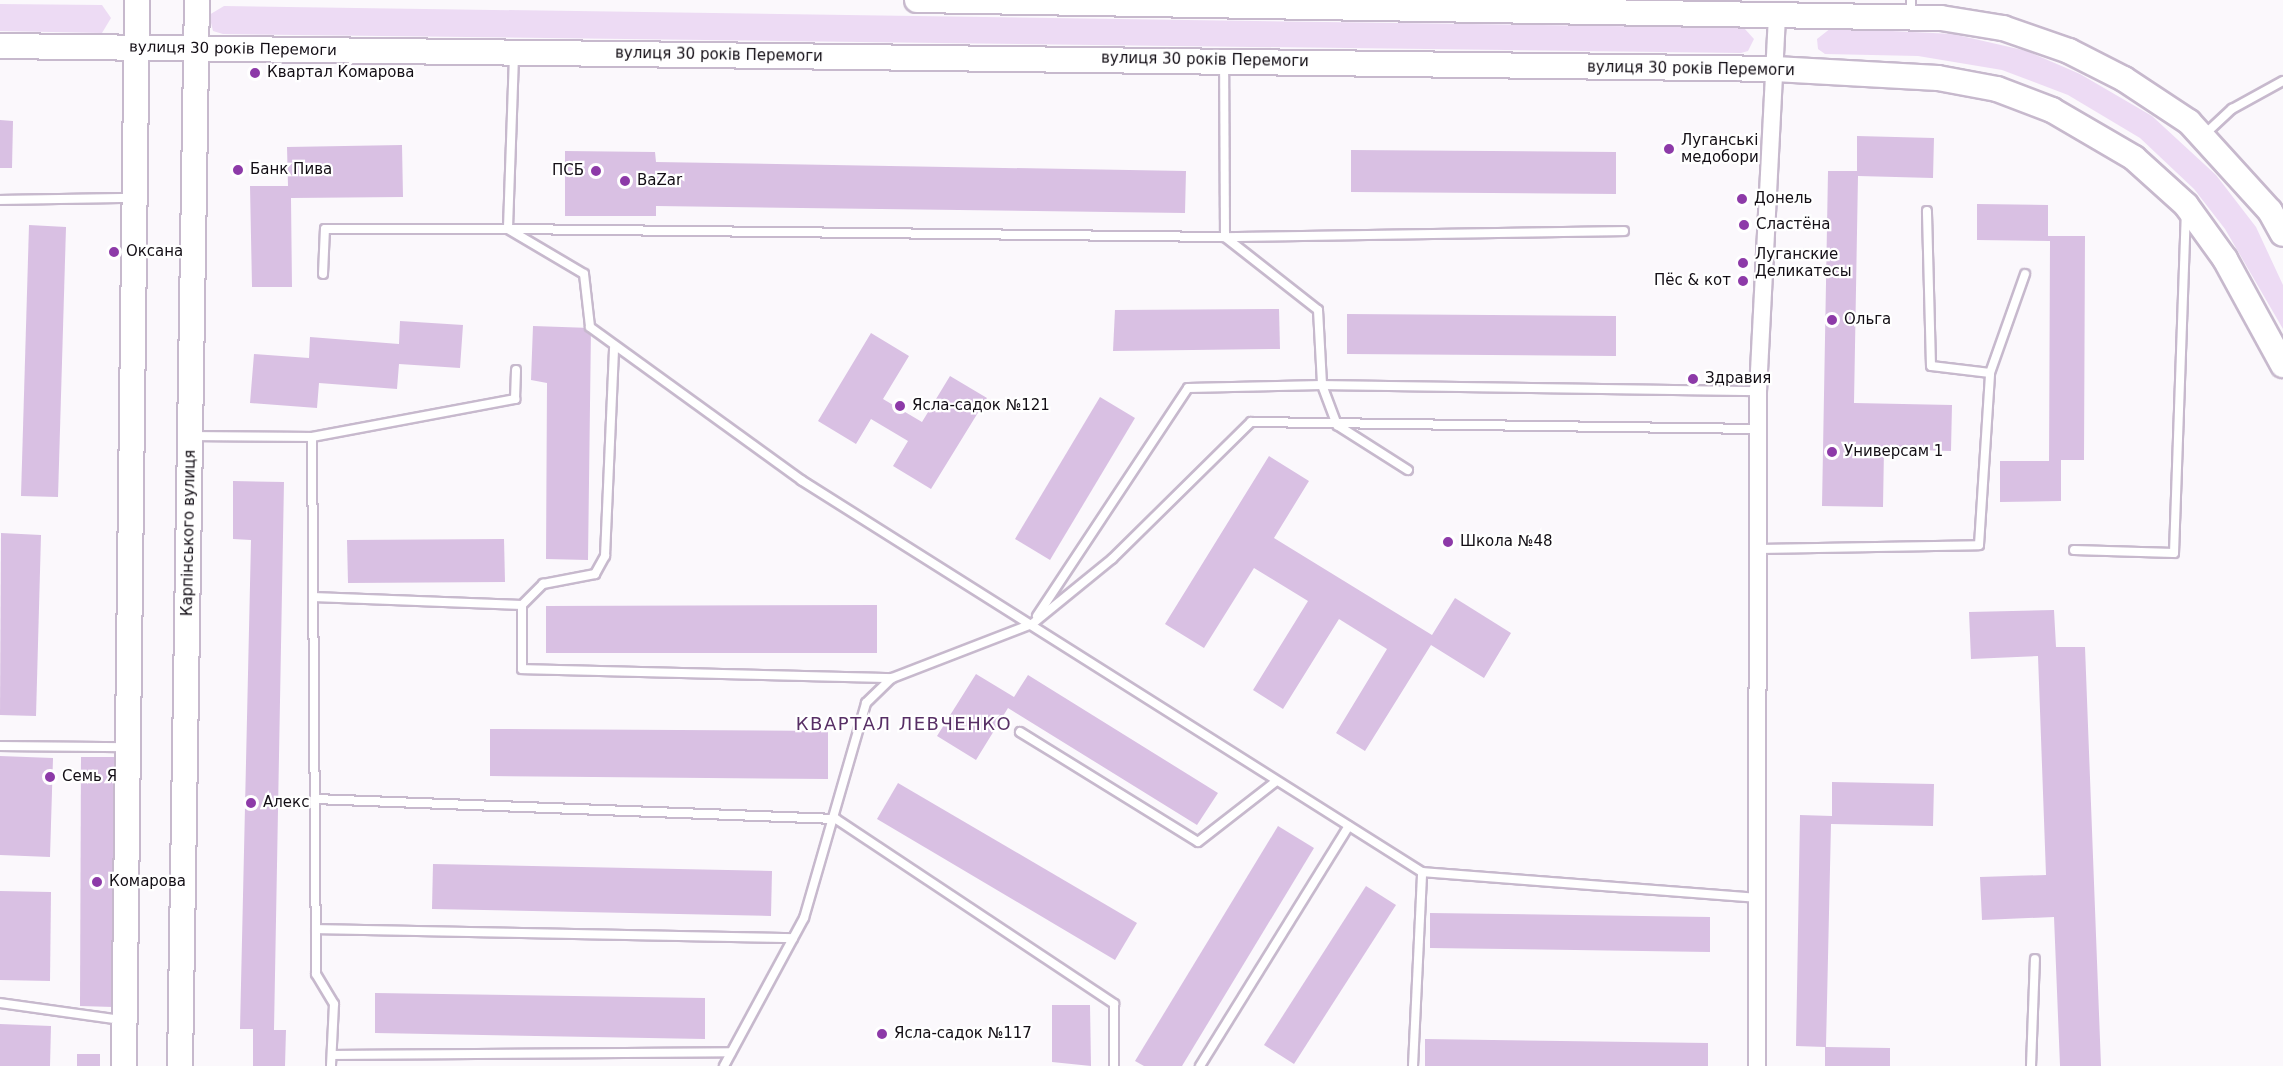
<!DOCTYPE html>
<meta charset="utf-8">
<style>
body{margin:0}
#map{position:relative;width:2283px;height:1066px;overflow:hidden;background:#fbf8fc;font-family:"DejaVu Sans",sans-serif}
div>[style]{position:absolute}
.green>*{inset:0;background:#eddbf4}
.building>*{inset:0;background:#d9c0e3}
.roads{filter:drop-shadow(2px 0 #c7b9cd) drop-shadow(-2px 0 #c7b9cd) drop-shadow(0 2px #c7b9cd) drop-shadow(0 -2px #c7b9cd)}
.lane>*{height:8px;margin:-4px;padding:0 4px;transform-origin:4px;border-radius:4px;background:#fff}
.street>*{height:16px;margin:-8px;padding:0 8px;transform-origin:8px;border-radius:8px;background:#fff}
.secondary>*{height:24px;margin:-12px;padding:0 12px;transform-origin:12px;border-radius:12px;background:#fff}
.dots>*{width:16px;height:16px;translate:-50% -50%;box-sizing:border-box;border:3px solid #fff;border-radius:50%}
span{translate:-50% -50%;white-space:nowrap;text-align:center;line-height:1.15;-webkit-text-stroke:4.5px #fff;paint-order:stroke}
.street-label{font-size:15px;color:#130e15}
.poi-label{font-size:15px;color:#130e15}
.left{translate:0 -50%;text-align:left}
.right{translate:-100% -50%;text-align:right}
.quarter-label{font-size:18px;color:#572e65;letter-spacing:1.5px}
</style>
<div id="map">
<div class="green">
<div style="clip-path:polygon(0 4px,102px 5px,111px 18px,102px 33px,0 31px)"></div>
<div style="clip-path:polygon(224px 6px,1744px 28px,1754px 39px,1748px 51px,1741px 53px,223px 34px,213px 31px,209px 15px)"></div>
<div style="clip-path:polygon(1831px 28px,1953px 34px,2027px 51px,2080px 74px,2152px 116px,2216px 175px,2256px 227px,2283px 285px,2283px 329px,2225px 229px,2194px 189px,2140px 138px,2068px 95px,2002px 70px,1918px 56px,1825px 54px,1818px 49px,1817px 39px)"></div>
</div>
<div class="building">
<div style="clip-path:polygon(0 120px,13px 121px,12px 168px,0 168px)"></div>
<div style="clip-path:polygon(1857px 136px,1934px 138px,1933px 178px,1858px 176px,1854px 403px,1952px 405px,1951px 451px,1884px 449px,1883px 507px,1822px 506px,1828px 171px,1857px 171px)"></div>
<div style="clip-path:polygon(402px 145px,403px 197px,291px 198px,292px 287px,252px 287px,250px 186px,288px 186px,287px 147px)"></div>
<div style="clip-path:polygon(1351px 150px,1616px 152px,1616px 194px,1351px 192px)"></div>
<div style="clip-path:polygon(565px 151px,655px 152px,656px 162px,1186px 171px,1185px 213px,656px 206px,656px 216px,565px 216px)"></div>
<div style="clip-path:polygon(1977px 204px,2048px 205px,2048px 236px,2085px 236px,2084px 460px,2061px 460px,2061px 501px,2000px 502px,2000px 461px,2049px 461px,2050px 241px,1977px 240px)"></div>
<div style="clip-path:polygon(29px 225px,66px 227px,58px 497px,21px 496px)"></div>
<div style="clip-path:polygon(1279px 309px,1280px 349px,1113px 351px,1115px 310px)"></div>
<div style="clip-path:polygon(1347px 314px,1616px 316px,1616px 356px,1347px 354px)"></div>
<div style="clip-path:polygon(400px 321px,463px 325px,460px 368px,399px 364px,397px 389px,319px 383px,317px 408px,250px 403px,254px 354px,309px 358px,310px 337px,399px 344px)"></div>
<div style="clip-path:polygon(533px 326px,591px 328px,588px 560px,546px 559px,547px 383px,531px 380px)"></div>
<div style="clip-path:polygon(871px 333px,909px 356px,883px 399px,922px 422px,950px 376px,987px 398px,931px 489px,893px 466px,908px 441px,871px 419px,856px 444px,818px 421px)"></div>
<div style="clip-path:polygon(1100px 397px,1135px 418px,1050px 560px,1015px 539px)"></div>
<div style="clip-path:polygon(1269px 456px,1309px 481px,1274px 538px,1432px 635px,1455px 598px,1511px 633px,1484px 678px,1431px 645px,1365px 751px,1336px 733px,1387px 649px,1339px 619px,1283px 709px,1253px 690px,1308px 601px,1254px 568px,1204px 648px,1165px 624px)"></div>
<div style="clip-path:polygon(233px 481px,284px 482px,274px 1030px,286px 1030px,285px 1066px,253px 1066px,253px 1029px,240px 1029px,251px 540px,233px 539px)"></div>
<div style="clip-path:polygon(1px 533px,41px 535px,36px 716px,0 715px)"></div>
<div style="clip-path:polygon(504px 539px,505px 582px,348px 583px,347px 540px)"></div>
<div style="clip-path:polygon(877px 605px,877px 653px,546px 653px,546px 606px)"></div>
<div style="clip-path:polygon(2054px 610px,2056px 647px,2085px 647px,2101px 1066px,2060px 1066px,2054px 917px,1982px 920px,1980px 877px,2046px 875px,2038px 656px,1971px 659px,1969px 612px)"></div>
<div style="clip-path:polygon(976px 674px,1014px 697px,1028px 675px,1218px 793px,1197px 825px,1008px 708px,976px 760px,937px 736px)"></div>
<div style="clip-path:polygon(490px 729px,828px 731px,828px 779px,490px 776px)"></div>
<div style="clip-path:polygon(0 756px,53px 758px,50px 857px,0 855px)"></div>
<div style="clip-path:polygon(81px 757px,114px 757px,113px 1007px,80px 1006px)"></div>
<div style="clip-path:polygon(1832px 782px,1934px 784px,1933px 826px,1831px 824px,1826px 1047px,1890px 1048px,1890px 1066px,1825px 1066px,1825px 1047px,1796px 1046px,1800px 815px,1832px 816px)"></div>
<div style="clip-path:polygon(898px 783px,1137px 923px,1115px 960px,877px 819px)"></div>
<div style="clip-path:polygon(1278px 826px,1314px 848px,1182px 1066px,1144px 1066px,1135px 1061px)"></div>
<div style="clip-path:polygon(433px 864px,772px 871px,771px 916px,432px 909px)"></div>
<div style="clip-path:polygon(1366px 886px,1396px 905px,1294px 1064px,1264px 1045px)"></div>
<div style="clip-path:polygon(0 891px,51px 892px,50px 981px,0 980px)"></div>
<div style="clip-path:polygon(1430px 913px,1710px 917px,1710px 952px,1430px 948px)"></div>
<div style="clip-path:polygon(375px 993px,705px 998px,705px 1039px,375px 1033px)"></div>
<div style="clip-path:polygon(1052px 1005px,1090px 1005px,1091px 1066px,1052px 1062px)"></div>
<div style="clip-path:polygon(0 1024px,51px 1026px,50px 1066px,0 1066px)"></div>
<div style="clip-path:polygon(1425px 1039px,1708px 1043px,1708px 1066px,1425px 1066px)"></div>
<div style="clip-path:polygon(77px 1054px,100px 1054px,100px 1066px,77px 1066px)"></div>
</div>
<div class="roads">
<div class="lane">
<div style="left:1911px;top:17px;width:17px;rotate:-90deg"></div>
<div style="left:514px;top:56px;width:173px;rotate:92deg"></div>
<div style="left:508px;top:229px;width:717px;rotate:0.64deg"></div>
<div style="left:1225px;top:237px;width:174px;rotate:-90.3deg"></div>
<div style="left:2205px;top:134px;width:37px;rotate:-43deg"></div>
<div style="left:2232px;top:109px;width:58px;rotate:-28.8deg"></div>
<div style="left:0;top:200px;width:132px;rotate:-0.9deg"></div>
<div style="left:1624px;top:231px;width:399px;rotate:179.1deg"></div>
<div style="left:1225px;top:237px;width:118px;rotate:38.1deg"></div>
<div style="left:1318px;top:310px;width:75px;rotate:86.9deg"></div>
<div style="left:1322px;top:385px;width:436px;rotate:0.8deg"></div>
<div style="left:323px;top:274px;width:45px;rotate:-87.5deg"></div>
<div style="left:325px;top:229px;width:183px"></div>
<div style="left:508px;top:229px;width:88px;rotate:30.6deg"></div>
<div style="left:584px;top:274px;width:53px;rotate:83.5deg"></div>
<div style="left:590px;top:327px;width:261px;rotate:35.9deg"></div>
<div style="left:801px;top:480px;width:734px;rotate:32.26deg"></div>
<div style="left:1422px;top:872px;width:337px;rotate:4.4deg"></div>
<div style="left:1990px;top:373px;width:105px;rotate:-70.5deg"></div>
<div style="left:191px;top:436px;width:121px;rotate:0.5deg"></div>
<div style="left:312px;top:437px;width:537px;rotate:89.57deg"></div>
<div style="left:316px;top:974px;width:35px;rotate:59deg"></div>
<div style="left:334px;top:1004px;width:62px;rotate:92.8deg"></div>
<div style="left:312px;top:437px;width:207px;rotate:-10.6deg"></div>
<div style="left:515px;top:399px;width:29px;rotate:-88deg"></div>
<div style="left:1759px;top:549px;width:220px;rotate:-1deg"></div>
<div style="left:1979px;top:545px;width:172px;rotate:-86.3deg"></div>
<div style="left:1990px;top:373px;width:59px;rotate:-173.2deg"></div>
<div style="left:1931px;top:366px;width:155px;rotate:-91.5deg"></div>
<div style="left:2074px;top:550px;width:100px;rotate:1.7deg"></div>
<div style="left:2174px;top:553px;width:339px;rotate:-88deg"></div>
<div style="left:313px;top:597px;width:209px;rotate:2.2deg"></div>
<div style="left:522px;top:605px;width:30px;rotate:-45deg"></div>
<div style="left:543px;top:584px;width:53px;rotate:-10.9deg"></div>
<div style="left:595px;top:574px;width:21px;rotate:-61deg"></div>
<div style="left:605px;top:556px;width:209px;rotate:-87.5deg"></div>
<div style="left:522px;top:605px;width:64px;rotate:90deg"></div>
<div style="left:522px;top:669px;width:370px;rotate:1.4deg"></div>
<div style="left:892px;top:678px;width:150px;rotate:-21.1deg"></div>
<div style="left:1032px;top:624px;width:103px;rotate:-39.1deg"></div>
<div style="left:1112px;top:559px;width:195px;rotate:-44.6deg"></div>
<div style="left:1251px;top:422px;width:508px;rotate:0.79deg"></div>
<div style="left:1037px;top:616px;width:273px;rotate:-56.5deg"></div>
<div style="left:1188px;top:388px;width:134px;rotate:-1.3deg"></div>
<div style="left:1322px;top:385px;width:43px;rotate:69.4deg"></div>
<div style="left:1337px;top:425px;width:84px;rotate:32.4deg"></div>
<div style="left:1020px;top:732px;width:209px;rotate:31.7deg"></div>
<div style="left:1198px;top:842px;width:98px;rotate:-37.9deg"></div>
<div style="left:0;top:746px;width:126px;rotate:0.5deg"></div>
<div style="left:315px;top:799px;width:521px;rotate:2.2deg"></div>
<div style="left:836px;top:819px;width:334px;rotate:33.6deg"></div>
<div style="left:1114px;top:1004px;width:62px;rotate:90deg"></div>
<div style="left:316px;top:929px;width:477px;rotate:1.1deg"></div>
<div style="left:0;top:1003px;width:122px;rotate:8deg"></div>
<div style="left:332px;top:1055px;width:399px;rotate:-0.4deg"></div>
<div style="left:724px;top:1066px;width:168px;rotate:-61.6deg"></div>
<div style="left:804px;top:918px;width:224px;rotate:-73.9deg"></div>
<div style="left:866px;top:703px;width:36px;rotate:-44deg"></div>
<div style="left:1200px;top:1066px;width:282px;rotate:-58.2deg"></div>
<div style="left:1413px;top:1066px;width:194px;rotate:-87.3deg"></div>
<div style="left:2031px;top:1066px;width:107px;rotate:-87.9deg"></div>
</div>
<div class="street">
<div style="left:1757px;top:1066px;width:675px;rotate:-89.92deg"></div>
<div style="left:1758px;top:391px;width:376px;rotate:-87.1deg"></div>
</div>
<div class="secondary">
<div style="left:917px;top:0;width:1024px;rotate:1.01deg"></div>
<div style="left:1941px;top:18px;width:63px;rotate:9.2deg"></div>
<div style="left:2003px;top:28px;width:70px;rotate:19.2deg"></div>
<div style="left:2069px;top:51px;width:62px;rotate:27deg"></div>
<div style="left:2124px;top:79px;width:78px;rotate:33.5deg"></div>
<div style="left:2189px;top:122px;width:120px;rotate:47.7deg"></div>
<div style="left:2270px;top:211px;width:26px;rotate:61deg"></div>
<div style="left:0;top:46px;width:1775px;rotate:0.74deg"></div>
<div style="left:1775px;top:69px;width:163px;rotate:3.2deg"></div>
<div style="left:1938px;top:78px;width:60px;rotate:10.6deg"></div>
<div style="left:1997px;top:89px;width:59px;rotate:20.9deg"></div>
<div style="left:2052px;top:110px;width:95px;rotate:30.3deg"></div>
<div style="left:2134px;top:158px;width:70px;rotate:42.1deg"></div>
<div style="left:2186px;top:205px;width:67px;rotate:54.2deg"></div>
<div style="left:2225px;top:259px;width:121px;rotate:61.3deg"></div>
<div style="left:124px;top:1066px;width:1066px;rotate:-89.3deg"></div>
<div style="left:180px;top:1066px;width:1066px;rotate:-89.09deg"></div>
</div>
</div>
<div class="dots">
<div style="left:255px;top:73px;background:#8d3aa8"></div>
<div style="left:1669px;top:149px;background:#8d3aa8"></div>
<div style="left:238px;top:170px;background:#8d3aa8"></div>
<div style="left:596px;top:171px;background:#8d3aa8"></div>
<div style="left:625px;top:181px;background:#8d3aa8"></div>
<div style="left:1742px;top:199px;background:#8d3aa8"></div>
<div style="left:1744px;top:225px;background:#8d3aa8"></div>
<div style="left:114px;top:252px;background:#8d3aa8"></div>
<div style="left:1743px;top:263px;background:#8d3aa8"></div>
<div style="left:1743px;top:281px;background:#8d3aa8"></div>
<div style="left:1832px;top:320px;background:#8d3aa8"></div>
<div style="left:1693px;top:379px;background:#8d3aa8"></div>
<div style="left:900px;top:406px;background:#8d3aa8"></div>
<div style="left:1832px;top:452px;background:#8d3aa8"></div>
<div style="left:1448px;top:542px;background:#8d3aa8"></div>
<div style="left:50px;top:777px;background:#8d3aa8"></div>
<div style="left:251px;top:803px;background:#8d3aa8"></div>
<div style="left:97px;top:882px;background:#8d3aa8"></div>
<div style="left:882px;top:1034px;background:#8d3aa8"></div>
</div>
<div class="street-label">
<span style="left:233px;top:49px;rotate:1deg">вулиця 30 років Перемоги</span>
<span style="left:719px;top:55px;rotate:1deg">вулиця 30 років Перемоги</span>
<span style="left:1205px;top:60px;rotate:1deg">вулиця 30 років Перемоги</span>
<span style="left:1691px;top:69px;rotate:1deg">вулиця 30 років Перемоги</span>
<span style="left:189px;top:533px;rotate:-89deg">Карпінського вулиця</span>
</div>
<div class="poi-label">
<span class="left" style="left:267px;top:73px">Квартал Комарова</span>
<span class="left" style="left:1681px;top:149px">Луганські<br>медобори</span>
<span class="left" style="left:250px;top:170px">Банк Пива</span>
<span class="right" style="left:584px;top:171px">ПСБ</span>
<span class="left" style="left:637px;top:181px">BaZar</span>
<span class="left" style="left:1754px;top:199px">Донель</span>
<span class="left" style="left:1756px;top:225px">Сластёна</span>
<span class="left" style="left:126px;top:252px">Оксана</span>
<span class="left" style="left:1755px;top:263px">Луганские<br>Деликатесы</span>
<span class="right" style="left:1731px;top:281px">Пёс &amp; кот</span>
<span class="left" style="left:1844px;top:320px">Ольга</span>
<span class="left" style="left:1705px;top:379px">Здравия</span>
<span class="left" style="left:912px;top:406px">Ясла-садок №121</span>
<span class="left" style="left:1844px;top:452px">Универсам 1</span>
<span class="left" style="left:1460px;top:542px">Школа №48</span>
<span class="left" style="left:62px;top:777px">Семь Я</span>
<span class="left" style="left:263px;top:803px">Алекс</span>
<span class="left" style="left:109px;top:882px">Комарова</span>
<span class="left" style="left:894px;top:1034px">Ясла-садок №117</span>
</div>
<div class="quarter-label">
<span style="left:904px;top:724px">КВАРТАЛ ЛЕВЧЕНКО</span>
</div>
</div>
